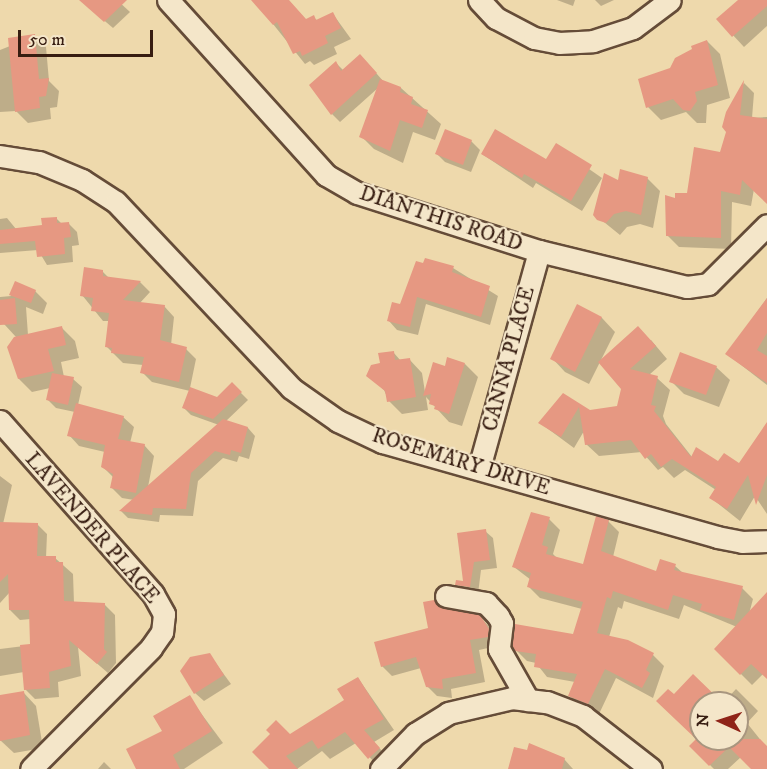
<!DOCTYPE html>
<style>
body{margin:0}
#map{position:relative;width:767px;height:769px;overflow:hidden;background:#eed9ac;font-family:"IM FELL DW Pica",serif}
div>[style]{position:absolute}
.shadow>*{inset:0;background:#0003}
.building>*{inset:0;background:#e69882}
.roads{filter:drop-shadow(2px 0 #654c38) drop-shadow(-2px 0 #654c38) drop-shadow(0 2px #654c38) drop-shadow(0 -2px #654c38)}
.street>*{height:21px;margin:-10.5px;padding:0 10.5px;transform-origin:10.5px;border-radius:10.5px;background:#f4e6c9}
span{translate:-50% -50%;white-space:nowrap;text-align:center;line-height:1.15;-webkit-text-stroke:4.5px #f4e6c9;paint-order:stroke}
.street-label{font-size:21px;color:#371d11}
.north{position:absolute;left:689px;top:691px;width:60px;height:60px;box-sizing:border-box;background:#f4e6c9;border:2px solid #a8967f;border-radius:50%;rotate:273deg;font-size:16px;font-weight:700;line-height:24px;text-align:center;color:#371d11}
.north::after{content:'';display:block;margin:auto;width:21px;height:27px;background:#8f2418;clip-path:polygon(50% 0,100% 100%,50% 72%,0 100%)}
.scale{position:absolute;left:18px;top:30px;width:135px;height:27px;box-sizing:border-box;border:3px solid #371d11;border-top:0;padding-left:8px;font-size:18px;line-height:21px;white-space:nowrap;color:#371d11;-webkit-text-stroke:4px #f4e6c9;paint-order:stroke}
</style>
<div id="map">
<div class="shadow">
<div style="clip-path:polygon(80px 0,117px 0,130px 12px,113px 28px)"></div>
<div style="clip-path:polygon(261px 0,288px 0,306px 20px,313px 17px,318px 21px,333px 14px,351px 39px,334px 47px,337px 54px,314px 65px,310px 61px,305px 64px,257px 4px)"></div>
<div style="clip-path:polygon(557px 0,575px 0,573px 6px)"></div>
<div style="clip-path:polygon(595px 0,614px 0,601px 6px)"></div>
<div style="clip-path:polygon(740px 0,767px 0,767px 26px,744px 47px,718px 19px)"></div>
<div style="clip-path:polygon(35px 36px,46px 47px,49px 81px,59px 91px,57px 107px,50px 108px,51px 119px,28px 123px,16px 111px,0 112px,0 50px)"></div>
<div style="clip-path:polygon(707px 41px,720px 54px,730px 98px,707px 105px,706px 123px,697px 123px,686px 112px,661px 120px,648px 107px,671px 70px)"></div>
<div style="clip-path:polygon(336px 63px,344px 71px,369px 65px,384px 82px,401px 88px,441px 124px,435px 140px,413px 132px,403px 163px,374px 149px,361px 136px,378px 88px,340px 122px,332px 114px)"></div>
<div style="clip-path:polygon(744px 83px,754px 93px,752px 118px,767px 117px,767px 202px,754px 189px,751px 206px,732px 202px,731px 249px,679px 247px,667px 235px,676px 200px,688px 195px,721px 153px,728px 132px,728px 113px)"></div>
<div style="clip-path:polygon(471px 141px,480px 150px,471px 172px,445px 162px,437px 154px)"></div>
<div style="clip-path:polygon(556px 146px,602px 178px,582px 211px,536px 183px,533px 188px,482px 154px,547px 161px)"></div>
<div style="clip-path:polygon(647px 178px,660px 191px,653px 228px,640px 224px,627px 227px,620px 235px,594px 214px,619px 183px)"></div>
<div style="clip-path:polygon(7px 218px,16px 229px,44px 226px,56px 218px,62px 224px,69px 224px,77px 232px,79px 245px,72px 246px,73px 262px,47px 265px,38px 250px,0 253px,0 219px)"></div>
<div style="clip-path:polygon(453px 268px,498px 296px,490px 325px,426px 304px,418px 335px,397px 330px,389px 321px,401px 306px)"></div>
<div style="clip-path:polygon(103px 272px,109px 278px,140px 282px,150px 292px,139px 304px,164px 306px,174px 317px,171px 345px,186px 349px,196px 359px,190px 388px,217px 398px,232px 384px,248px 400px,225px 422px,248px 428px,255px 436px,249px 459px,239px 456px,237px 462px,223px 458px,198px 481px,193px 516px,160px 515px,159px 522px,128px 518px,121px 511px,134px 500px,122px 498px,112px 488px,113px 477px,102px 466px,105px 452px,79px 446px,69px 435px,75px 412px,56px 408px,48px 400px,50px 388px,32px 392px,19px 379px,16px 337px,4px 324px,0 308px,0 297px,11px 296px,16px 283px,35px 291px,47px 303px,43px 314px,26px 307px,28px 335px,62px 328px,75px 341px,79px 358px,61px 362px,64px 377px,73px 379px,82px 387px,78px 405px,123px 417px,134px 427px,130px 443px,144px 445px,154px 456px,148px 487px,219px 425px,191px 415px,184px 408px,190px 391px,152px 382px,142px 372px,143px 365px,123px 363px,106px 346px,110px 321px,103px 321px,82px 295px)"></div>
<div style="clip-path:polygon(767px 298px,767px 385px,727px 354px)"></div>
<div style="clip-path:polygon(578px 306px,602px 318px,615px 332px,589px 384px,565px 372px,552px 358px)"></div>
<div style="clip-path:polygon(651px 340px,667px 359px,649px 375px,657px 378px,670px 390px,663px 416px,666px 424px,692px 457px,740px 465px,767px 429px,767px 514px,755px 496px,740px 521px,711px 498px,716px 490px,685px 470px,674px 478px,663px 467px,658px 470px,642px 452px,599px 456px,586px 444px,584px 431px,574px 448px,540px 423px,563px 395px,590px 411px,618px 407px,623px 388px,600px 362px)"></div>
<div style="clip-path:polygon(393px 352px,401px 361px,409px 359px,422px 373px,425px 392px,446px 368px,465px 364px,478px 377px,462px 426px,449px 422px,426px 397px,428px 410px,402px 414px,389px 401px,384px 390px,368px 375px)"></div>
<div style="clip-path:polygon(716px 367px,730px 380px,719px 407px,684px 394px,671px 381px)"></div>
<div style="clip-path:polygon(0 476px,12px 485px,3px 524px,37px 524px,47px 534px,46px 558px,55px 558px,73px 574px,74px 603px,105px 605px,115px 615px,116px 663px,108px 673px,78px 647px,81px 676px,58px 682px,59px 697px,35px 699px,25px 689px,24px 672px,0 676px,0 649px,32px 645px,31px 619px,20px 620px,10px 610px,10px 592px,0 603px)"></div>
<div style="clip-path:polygon(549px 519px,560px 530px,553px 554px,558px 559px,584px 565px,608px 521px,619px 532px,613px 557px,657px 573px,675px 566px,683px 573px,742px 588px,753px 599px,749px 614px,767px 599px,767px 678px,763px 674px,752px 685px,716px 649px,737px 627px,684px 605px,679px 619px,624px 601px,622px 609px,618px 607px,609px 637px,653px 655px,664px 666px,653px 698px,616px 678px,599px 714px,581px 707px,570px 696px,575px 682px,547px 677px,536px 663px,527px 661px,516px 650px,574px 635px,582px 609px,540px 598px,529px 587px,531px 580px,514px 567px)"></div>
<div style="clip-path:polygon(485px 531px,493px 538px,497px 568px,481px 570px,478px 594px,465px 592px,457px 584px,465px 582px)"></div>
<div style="clip-path:polygon(479px 616px,497px 635px,497px 646px,479px 650px,485px 682px,451px 689px,452px 698px,437px 696px,427px 686px,421px 668px,392px 676px,382px 666px,430px 629px)"></div>
<div style="clip-path:polygon(209px 654px,231px 684px,204px 701px,195px 693px)"></div>
<div style="clip-path:polygon(358px 678px,394px 730px,374px 742px,390px 760px,380px 768px,356px 743px,330px 759px,322px 751px,297px 769px,271px 769px,290px 736px,346px 701px)"></div>
<div style="clip-path:polygon(736px 689px,758px 711px,747px 723px,767px 748px,767px 769px,753px 769px,741px 757px,728px 769px,714px 769px,691px 746px,697px 739px,674px 696px,701px 703px,701px 739px,737px 739px,737px 703px,723px 703px)"></div>
<div style="clip-path:polygon(23px 692px,36px 706px,43px 748px,14px 753px,0 740px,0 697px)"></div>
<div style="clip-path:polygon(189px 697px,223px 743px,184px 769px,138px 769px)"></div>
<div style="clip-path:polygon(564px 759px,573px 769px,510px 769px)"></div>
<div style="clip-path:polygon(104px 762px,111px 769px,98px 769px)"></div>
</div>
<div class="building">
<div style="clip-path:polygon(79px 0,127px 0,104px 22px)"></div>
<div style="clip-path:polygon(251px 0,289px 0,306px 19px,314px 15px,316px 20px,333px 12px,341px 28px,325px 36px,328px 43px,302px 56px,300px 51px,293px 54px,277px 22px,273px 25px)"></div>
<div style="clip-path:polygon(738px 0,767px 0,767px 6px,732px 37px,716px 19px)"></div>
<div style="clip-path:polygon(35px 34px,39px 79px,49px 78px,46px 96px,39px 97px,40px 108px,15px 112px,8px 38px)"></div>
<div style="clip-path:polygon(707px 40px,718px 85px,695px 92px,697px 101px,690px 111px,683px 110px,673px 99px,646px 108px,638px 79px,670px 68px,675px 58px,692px 49px,691px 46px)"></div>
<div style="clip-path:polygon(360px 54px,377px 73px,331px 115px,309px 85px,336px 61px,341px 71px)"></div>
<div style="clip-path:polygon(380px 79px,401px 87px,400px 92px,413px 97px,411px 104px,428px 110px,422px 128px,400px 120px,390px 151px,359px 137px)"></div>
<div style="clip-path:polygon(744px 80px,740px 115px,767px 119px,767px 204px,742px 180px,740px 195px,721px 191px,721px 238px,666px 236px,665px 195px,675px 198px,675px 193px,687px 193px,694px 147px,720px 152px,726px 132px,722px 127px,726px 112px)"></div>
<div style="clip-path:polygon(445px 129px,472px 140px,463px 165px,435px 154px)"></div>
<div style="clip-path:polygon(495px 129px,546px 159px,556px 143px,592px 165px,571px 201px,524px 174px,522px 178px,481px 154px)"></div>
<div style="clip-path:polygon(620px 169px,648px 177px,641px 215px,626px 211px,614px 214px,606px 223px,597px 220px,593px 215px,604px 173px,618px 180px)"></div>
<div style="clip-path:polygon(57px 217px,57px 223px,69px 222px,71px 237px,64px 238px,65px 254px,37px 257px,35px 241px,0 244px,0 230px,42px 225px,41px 218px)"></div>
<div style="clip-path:polygon(425px 258px,454px 266px,452px 272px,490px 286px,481px 317px,417px 297px,410px 327px,387px 321px,392px 302px,400px 304px,416px 261px,423px 263px)"></div>
<div style="clip-path:polygon(84px 267px,103px 270px,103px 276px,141px 281px,123px 300px,165px 305px,160px 340px,187px 347px,179px 382px,140px 373px,144px 357px,111px 353px,112px 348px,105px 347px,109px 313px,91px 311px,93px 298px,80px 296px)"></div>
<div style="clip-path:polygon(15px 281px,36px 290px,31px 303px,9px 295px)"></div>
<div style="clip-path:polygon(15px 298px,17px 324px,0 325px,0 300px)"></div>
<div style="clip-path:polygon(767px 298px,767px 333px,757px 350px,767px 356px,767px 383px,725px 354px)"></div>
<div style="clip-path:polygon(577px 304px,602px 317px,575px 372px,550px 359px)"></div>
<div style="clip-path:polygon(62px 326px,66px 345px,48px 349px,54px 371px,18px 379px,7px 347px,14px 337px)"></div>
<div style="clip-path:polygon(638px 326px,656px 346px,630px 369px,658px 376px,651px 405px,656px 406px,654px 411px,691px 457px,696px 447px,718px 461px,724px 453px,739px 463px,767px 422px,767px 475px,756px 505px,748px 475px,727px 509px,709px 498px,716px 487px,672px 459px,661px 467px,651px 454px,645px 459px,631px 440px,585px 445px,579px 407px,561px 437px,538px 423px,563px 393px,590px 410px,617px 406px,621px 389px,598px 362px)"></div>
<div style="clip-path:polygon(394px 351px,395px 360px,410px 358px,416px 397px,387px 402px,385px 391px,366px 376px,371px 365px,380px 363px,378px 353px)"></div>
<div style="clip-path:polygon(680px 352px,717px 366px,706px 395px,669px 382px)"></div>
<div style="clip-path:polygon(447px 357px,465px 363px,449px 414px,434px 409px,435px 406px,429px 404px,431px 394px,423px 396px,433px 362px,445px 366px)"></div>
<div style="clip-path:polygon(52px 373px,74px 377px,68px 405px,46px 400px)"></div>
<div style="clip-path:polygon(232px 382px,242px 392px,213px 419px,182px 408px,190px 387px,217px 397px)"></div>
<div style="clip-path:polygon(76px 403px,124px 416px,118px 439px,145px 444px,136px 493px,110px 488px,113px 474px,101px 467px,105px 445px,67px 436px)"></div>
<div style="clip-path:polygon(223px 419px,248px 427px,241px 453px,231px 450px,230px 455px,215px 451px,191px 473px,186px 509px,153px 508px,152px 515px,119px 511px)"></div>
<div style="clip-path:polygon(531px 512px,550px 517px,542px 545px,548px 547px,546px 554px,583px 564px,596px 516px,609px 520px,601px 551px,656px 571px,660px 559px,676px 564px,674px 570px,743px 586px,734px 620px,700px 610px,702px 604px,673px 595px,668px 610px,613px 591px,611px 599px,607px 597px,597px 633px,628px 640px,654px 653px,646px 670px,650px 673px,642px 688px,605px 669px,588px 704px,568px 696px,577px 674px,534px 667px,536px 654px,515px 651px,512px 646px,515px 624px,573px 634px,583px 602px,527px 587px,531px 573px,512px 567px)"></div>
<div style="clip-path:polygon(0 522px,38px 523px,37px 556px,56px 556px,56px 562px,63px 562px,64px 601px,105px 603px,104px 649px,107px 652px,97px 664px,69px 640px,71px 666px,49px 672px,50px 688px,24px 690px,20px 645px,30px 644px,29px 610px,9px 610px,8px 574px,0 582px)"></div>
<div style="clip-path:polygon(486px 529px,490px 560px,474px 562px,470px 587px,455px 585px,456px 580px,463px 581px,457px 533px)"></div>
<div style="clip-path:polygon(767px 592px,767px 679px,751px 664px,740px 675px,714px 649px)"></div>
<div style="clip-path:polygon(434px 600px,443px 608px,480px 615px,489px 629px,488px 637px,470px 640px,476px 673px,442px 679px,443px 689px,426px 687px,416px 657px,381px 667px,374px 642px,428px 628px,423px 602px)"></div>
<div style="clip-path:polygon(210px 653px,224px 675px,194px 694px,180px 671px,190px 657px)"></div>
<div style="clip-path:polygon(693px 674px,723px 703px,701px 703px,701px 739px,760px 739px,767px 746px,767px 769px,751px 769px,729px 747px,709px 766px,689px 746px,696px 739px,656px 701px,668px 689px,674px 694px)"></div>
<div style="clip-path:polygon(358px 677px,384px 719px,364px 730px,380px 748px,368px 759px,345px 732px,318px 749px,312px 740px,286px 756px,298px 769px,269px 769px,252px 752px,270px 734px,266px 730px,276px 720px,290px 734px,344px 700px,337px 689px)"></div>
<div style="clip-path:polygon(24px 691px,30px 735px,0 741px,0 695px)"></div>
<div style="clip-path:polygon(190px 695px,212px 731px,173px 755px,180px 769px,136px 769px,126px 749px,162px 731px,153px 716px)"></div>
<div style="clip-path:polygon(529px 743px,565px 758px,562px 769px,508px 769px,514px 747px,527px 750px)"></div>
</div>
<div class="roads">
<div class="street">
<div style="left:168px;top:0;width:236px;rotate:47.9deg"></div>
<div style="left:326px;top:175px;width:36px;rotate:30deg"></div>
<div style="left:357px;top:193px;width:191px;rotate:17.7deg"></div>
<div style="left:539px;top:251px;width:152px;rotate:13.7deg"></div>
<div style="left:687px;top:287px;width:21px;rotate:-8deg"></div>
<div style="left:708px;top:284px;width:83px;rotate:-45deg"></div>
<div style="left:479px;top:0;width:25px;rotate:47deg"></div>
<div style="left:496px;top:18px;width:43px;rotate:27.8deg"></div>
<div style="left:534px;top:38px;width:25px;rotate:11deg"></div>
<div style="left:559px;top:43px;width:34px;rotate:-3deg"></div>
<div style="left:593px;top:41px;width:42px;rotate:-18deg"></div>
<div style="left:633px;top:28px;width:46px;rotate:-37.1deg"></div>
<div style="left:0;top:156px;width:39px;rotate:9deg"></div>
<div style="left:39px;top:162px;width:47px;rotate:22.7deg"></div>
<div style="left:82px;top:180px;width:40px;rotate:32.9deg"></div>
<div style="left:116px;top:202px;width:255px;rotate:46.7deg"></div>
<div style="left:291px;top:388px;width:57px;rotate:35.1deg"></div>
<div style="left:338px;top:421px;width:49px;rotate:25.5deg"></div>
<div style="left:382px;top:442px;width:348px;rotate:15.8deg"></div>
<div style="left:717px;top:537px;width:25px;rotate:11deg"></div>
<div style="left:742px;top:542px;width:25px;rotate:-2deg"></div>
<div style="left:0;top:421px;width:231px;rotate:48.5deg"></div>
<div style="left:153px;top:594px;width:23px;rotate:61deg"></div>
<div style="left:164px;top:614px;width:18px;rotate:96deg"></div>
<div style="left:162px;top:632px;width:19px;rotate:125deg"></div>
<div style="left:151px;top:648px;width:170px;rotate:134.8deg"></div>
<div style="left:479px;top:468px;width:225px;rotate:-74.5deg"></div>
<div style="left:446px;top:596px;width:41px;rotate:9.9deg"></div>
<div style="left:486px;top:603px;width:18px;rotate:47deg"></div>
<div style="left:498px;top:616px;width:8px;rotate:60deg"></div>
<div style="left:502px;top:623px;width:26px;rotate:97deg"></div>
<div style="left:499px;top:649px;width:59px;rotate:60.4deg"></div>
<div style="left:381px;top:769px;width:49px;rotate:-45.8deg"></div>
<div style="left:415px;top:734px;width:39px;rotate:-32deg"></div>
<div style="left:448px;top:713px;width:66px;rotate:-13.2deg"></div>
<div style="left:512px;top:698px;width:35px;rotate:7deg"></div>
<div style="left:547px;top:702px;width:39px;rotate:21deg"></div>
<div style="left:583px;top:716px;width:86px;rotate:37.9deg"></div>
</div>
</div>
<div class="street-label">
<span style="left:441px;top:219px;rotate:18deg">DIANTHIS ROAD</span>
<span style="left:509px;top:359px;rotate:-75deg">CANNA PLACE</span>
<span style="left:461px;top:462px;rotate:17deg">ROSEMARY DRIVE</span>
<span style="left:92px;top:528px;rotate:49deg">LAVENDER PLACE</span>
</div>
<div class="north">N</div>
<div class="scale">50 m</div>
</div>
